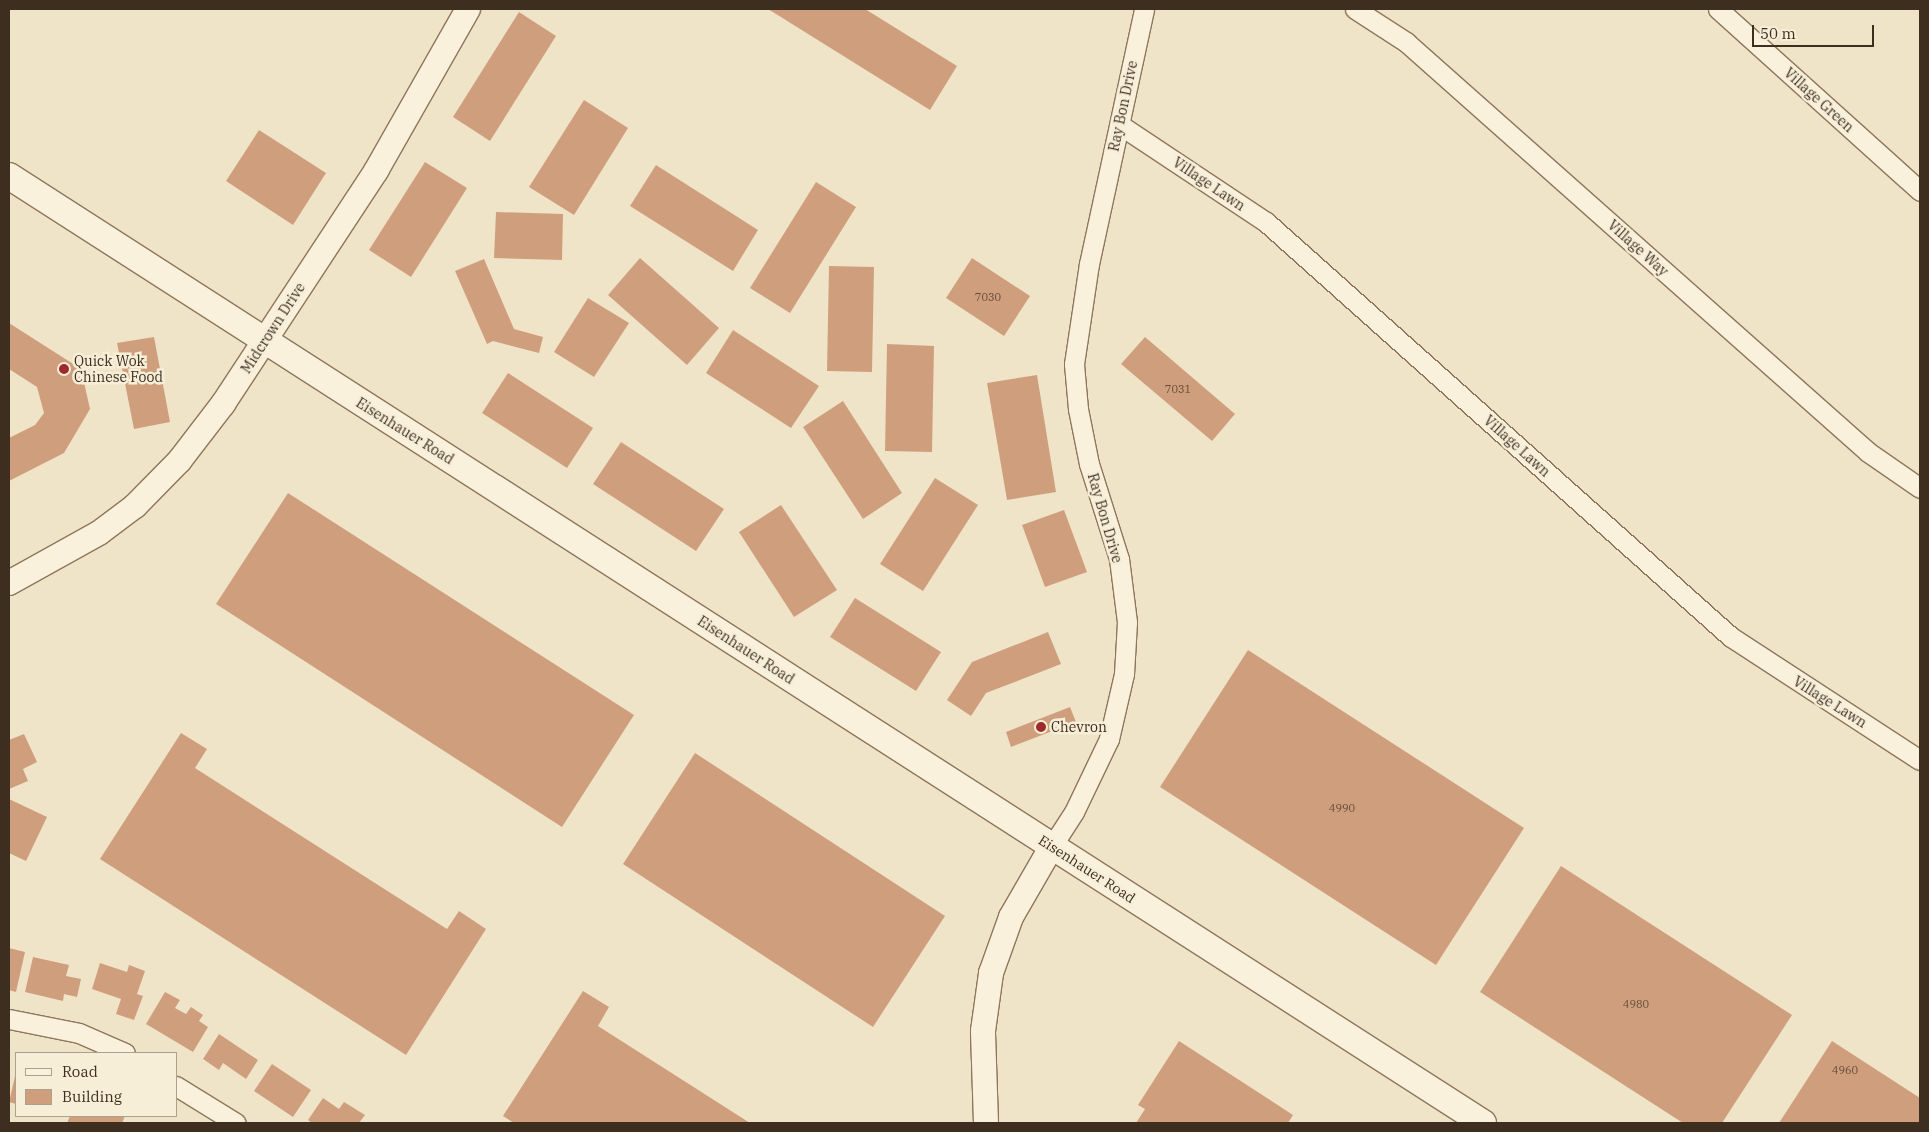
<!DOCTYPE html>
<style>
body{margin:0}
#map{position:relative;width:1929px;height:1132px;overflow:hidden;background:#f0e4c8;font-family:"IBM Plex Serif",serif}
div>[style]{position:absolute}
.building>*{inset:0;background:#cf9f7d}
.roads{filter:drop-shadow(1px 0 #8d765c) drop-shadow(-1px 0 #8d765c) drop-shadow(0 1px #8d765c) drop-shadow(0 -1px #8d765c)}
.minor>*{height:19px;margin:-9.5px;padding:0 9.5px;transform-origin:9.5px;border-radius:9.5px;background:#faf1dc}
.tertiary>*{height:24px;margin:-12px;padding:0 12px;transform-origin:12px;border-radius:12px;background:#faf1dc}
.secondary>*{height:26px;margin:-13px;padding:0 13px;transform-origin:13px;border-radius:13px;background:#faf1dc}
.dots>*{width:14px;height:14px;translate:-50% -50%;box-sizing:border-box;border:2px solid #f7eed8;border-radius:50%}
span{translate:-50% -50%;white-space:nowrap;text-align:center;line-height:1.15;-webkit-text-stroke:5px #f7eed8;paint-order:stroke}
.number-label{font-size:11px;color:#624a37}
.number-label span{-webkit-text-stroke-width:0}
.street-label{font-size:14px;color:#3d2e20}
.poi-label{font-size:14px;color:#3d2e20}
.left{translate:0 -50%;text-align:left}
.frame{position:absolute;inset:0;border:10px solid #3d2e20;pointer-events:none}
.legend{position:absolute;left:15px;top:1052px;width:162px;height:65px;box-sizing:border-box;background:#f7eed8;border:1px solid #ada18e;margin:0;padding:6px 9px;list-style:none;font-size:15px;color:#3d2e20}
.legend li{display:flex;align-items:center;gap:10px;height:25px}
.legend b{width:25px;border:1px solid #ada18e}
.scale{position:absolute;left:1752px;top:25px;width:122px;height:22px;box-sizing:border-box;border:2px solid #3d2e20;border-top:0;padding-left:6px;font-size:15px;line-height:18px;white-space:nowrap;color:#3d2e20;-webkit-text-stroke:4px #f7eed8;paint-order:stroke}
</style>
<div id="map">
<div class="building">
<div style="clip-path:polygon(768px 9px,865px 9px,957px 66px,930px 110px)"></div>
<div style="clip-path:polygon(519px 12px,556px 36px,490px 141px,453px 117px)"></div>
<div style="clip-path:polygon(584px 100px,628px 128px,574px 215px,529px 187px)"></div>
<div style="clip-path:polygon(259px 130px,326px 173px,293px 225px,226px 181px)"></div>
<div style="clip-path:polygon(425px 162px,467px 188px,411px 277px,369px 250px)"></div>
<div style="clip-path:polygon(656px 165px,758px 230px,733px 271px,630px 206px)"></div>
<div style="clip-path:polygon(816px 182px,856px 207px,790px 313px,750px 288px)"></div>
<div style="clip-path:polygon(496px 212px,563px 214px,562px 260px,494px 258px)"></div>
<div style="clip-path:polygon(640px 258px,719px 328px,687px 365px,608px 295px)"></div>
<div style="clip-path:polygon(972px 258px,1030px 296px,1004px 336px,946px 298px)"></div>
<div style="clip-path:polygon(484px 259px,514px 329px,543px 337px,539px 353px,493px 341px,487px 344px,455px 271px)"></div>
<div style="clip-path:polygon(829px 266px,874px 267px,872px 372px,827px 371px)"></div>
<div style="clip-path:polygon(588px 298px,629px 323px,594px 377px,554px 352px)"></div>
<div style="clip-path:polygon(9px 323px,81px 369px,90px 409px,64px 453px,9px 481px,9px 438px,35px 425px,44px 413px,37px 387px,9px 369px)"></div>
<div style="clip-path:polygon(733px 330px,819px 386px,791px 428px,706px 373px)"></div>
<div style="clip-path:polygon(154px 337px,170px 422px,134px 429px,117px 343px)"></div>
<div style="clip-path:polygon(1145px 337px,1235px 414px,1212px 441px,1121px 364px)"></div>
<div style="clip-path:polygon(887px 344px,934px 346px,932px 452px,885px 451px)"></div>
<div style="clip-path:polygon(508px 373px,593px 428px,567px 468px,482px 413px)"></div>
<div style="clip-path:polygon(1037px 375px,1056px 492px,1007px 500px,987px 383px)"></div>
<div style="clip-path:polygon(843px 401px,902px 493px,863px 519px,803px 427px)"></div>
<div style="clip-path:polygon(621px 442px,724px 509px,696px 551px,593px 484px)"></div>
<div style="clip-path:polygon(935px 478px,978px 505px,923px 591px,880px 564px)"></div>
<div style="clip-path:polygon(288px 493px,634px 715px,562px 827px,216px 604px)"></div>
<div style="clip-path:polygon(781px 505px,837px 590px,794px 617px,739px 532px)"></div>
<div style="clip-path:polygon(1064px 510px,1087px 572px,1045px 587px,1022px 525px)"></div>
<div style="clip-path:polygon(855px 598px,941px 652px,916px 691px,830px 637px)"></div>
<div style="clip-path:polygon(1048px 632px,1061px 664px,986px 693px,971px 716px,947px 700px,972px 662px)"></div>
<div style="clip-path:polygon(1248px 650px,1524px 828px,1436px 965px,1160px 787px)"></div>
<div style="clip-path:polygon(1070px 707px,1076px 722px,1011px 747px,1006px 732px)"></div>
<div style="clip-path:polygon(181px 733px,207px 749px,195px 768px,447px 929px,459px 911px,486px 929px,406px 1055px,100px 859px)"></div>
<div style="clip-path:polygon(24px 734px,37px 762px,23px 769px,28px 781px,9px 789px,9px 740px)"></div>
<div style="clip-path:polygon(695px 753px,945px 916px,873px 1027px,623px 864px)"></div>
<div style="clip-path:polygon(9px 799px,47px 817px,26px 861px,9px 853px)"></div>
<div style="clip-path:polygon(1561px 866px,1792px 1015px,1722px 1123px,1683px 1123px,1480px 992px)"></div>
<div style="clip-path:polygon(9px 948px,25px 952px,16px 992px,9px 990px)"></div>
<div style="clip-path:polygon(33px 957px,69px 965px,66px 976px,81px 979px,77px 997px,64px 994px,63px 1001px,25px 992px)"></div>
<div style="clip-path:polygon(100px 963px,127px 972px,129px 965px,145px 971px,137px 994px,143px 996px,134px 1020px,116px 1014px,121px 999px,92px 989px)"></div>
<div style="clip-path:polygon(583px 991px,609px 1007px,598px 1026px,750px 1123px,514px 1123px,503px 1116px)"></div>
<div style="clip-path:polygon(165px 992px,180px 1000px,175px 1008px,186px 1014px,191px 1007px,203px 1015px,199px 1021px,208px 1027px,193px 1052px,146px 1024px)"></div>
<div style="clip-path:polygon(219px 1034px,258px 1060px,246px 1079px,223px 1063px,219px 1070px,203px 1059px)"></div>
<div style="clip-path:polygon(1179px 1041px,1293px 1115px,1288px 1123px,1136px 1123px,1145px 1109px,1138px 1105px)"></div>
<div style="clip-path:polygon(1832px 1041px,1920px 1098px,1920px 1123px,1779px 1123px)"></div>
<div style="clip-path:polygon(272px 1064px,311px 1090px,293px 1117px,254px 1091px)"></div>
<div style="clip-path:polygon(16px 1072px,16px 1104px,9px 1102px)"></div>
<div style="clip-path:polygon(323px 1098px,339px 1109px,344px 1102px,365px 1115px,359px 1123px,312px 1123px,308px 1120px)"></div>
<div style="clip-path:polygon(70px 1116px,125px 1116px,122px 1123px,67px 1123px)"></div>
</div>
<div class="roads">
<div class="minor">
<div style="left:1355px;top:9px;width:61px;rotate:32.9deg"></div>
<div style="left:1406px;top:42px;width:618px;rotate:41.59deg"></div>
<div style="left:1868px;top:452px;width:63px;rotate:34.7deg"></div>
<div style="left:1718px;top:9px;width:272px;rotate:42deg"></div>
<div style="left:1120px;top:125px;width:175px;rotate:33.6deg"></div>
<div style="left:1266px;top:222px;width:623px;rotate:41.75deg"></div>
<div style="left:1731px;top:637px;width:225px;rotate:33.1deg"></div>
<div style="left:1052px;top:846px;width:40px;rotate:-57.1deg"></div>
<div style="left:1074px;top:812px;width:81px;rotate:-64.4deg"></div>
<div style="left:1109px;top:739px;width:67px;rotate:-77deg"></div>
<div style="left:1124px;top:674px;width:52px;rotate:-86.7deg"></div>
<div style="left:1127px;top:622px;width:64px;rotate:-97.2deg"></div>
<div style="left:1119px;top:559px;width:100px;rotate:-107.5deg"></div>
<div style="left:1089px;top:464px;width:56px;rotate:-101.3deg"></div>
<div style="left:1078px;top:409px;width:45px;rotate:-95.1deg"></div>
<div style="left:1074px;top:364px;width:101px;rotate:-81.5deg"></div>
<div style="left:1089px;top:264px;width:261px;rotate:-77.8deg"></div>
<div style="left:9px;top:1019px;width:71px;rotate:11.3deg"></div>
<div style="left:79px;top:1033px;width:50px;rotate:23.5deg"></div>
<div style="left:176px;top:1086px;width:70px;rotate:31.7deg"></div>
</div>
<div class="tertiary">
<div style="left:9px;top:583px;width:103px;rotate:-29.1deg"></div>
<div style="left:99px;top:533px;width:45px;rotate:-36.9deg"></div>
<div style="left:135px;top:506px;width:64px;rotate:-45.6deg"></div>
<div style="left:180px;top:460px;width:71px;rotate:-52.5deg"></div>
<div style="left:223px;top:404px;width:279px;rotate:-56.7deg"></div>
<div style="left:376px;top:171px;width:186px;rotate:-60.4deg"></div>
<div style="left:986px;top:1123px;width:92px;rotate:-91.9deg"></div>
<div style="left:983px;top:1031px;width:59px;rotate:-82.1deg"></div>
<div style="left:991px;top:973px;width:59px;rotate:-70.3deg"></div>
<div style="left:1011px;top:917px;width:82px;rotate:-60deg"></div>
</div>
<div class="secondary">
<div style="left:9px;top:176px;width:1752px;rotate:32.72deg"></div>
</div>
</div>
<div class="dots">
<div style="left:64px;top:369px;background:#9e2a2b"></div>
<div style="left:1041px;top:727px;background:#9e2a2b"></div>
</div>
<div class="number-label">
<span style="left:988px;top:297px">7030</span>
<span style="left:1178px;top:389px">7031</span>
<span style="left:1342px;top:808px">4990</span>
<span style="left:1636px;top:1004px">4980</span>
<span style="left:1845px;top:1070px">4960</span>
</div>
<div class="street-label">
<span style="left:1819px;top:100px;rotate:42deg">Village Green</span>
<span style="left:1123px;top:106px;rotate:-78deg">Ray Bon Drive</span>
<span style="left:1209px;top:184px;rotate:34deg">Village Lawn</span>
<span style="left:1638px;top:248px;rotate:42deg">Village Way</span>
<span style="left:273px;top:328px;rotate:-57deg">Midcrown Drive</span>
<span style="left:405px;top:431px;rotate:32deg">Eisenhauer Road</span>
<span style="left:1517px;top:446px;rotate:42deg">Village Lawn</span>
<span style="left:1105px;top:518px;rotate:74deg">Ray Bon Drive</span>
<span style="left:746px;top:650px;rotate:33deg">Eisenhauer Road</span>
<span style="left:1830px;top:702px;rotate:32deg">Village Lawn</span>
<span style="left:1087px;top:869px;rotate:33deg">Eisenhauer Road</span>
</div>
<div class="poi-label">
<span class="left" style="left:74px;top:369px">Quick Wok<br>Chinese Food</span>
<span class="left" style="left:1051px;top:727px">Chevron</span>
</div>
<div class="frame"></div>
<ul class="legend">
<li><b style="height:6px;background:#faf1dc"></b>Road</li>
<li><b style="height:14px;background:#cf9f7d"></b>Building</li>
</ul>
<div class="scale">50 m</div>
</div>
